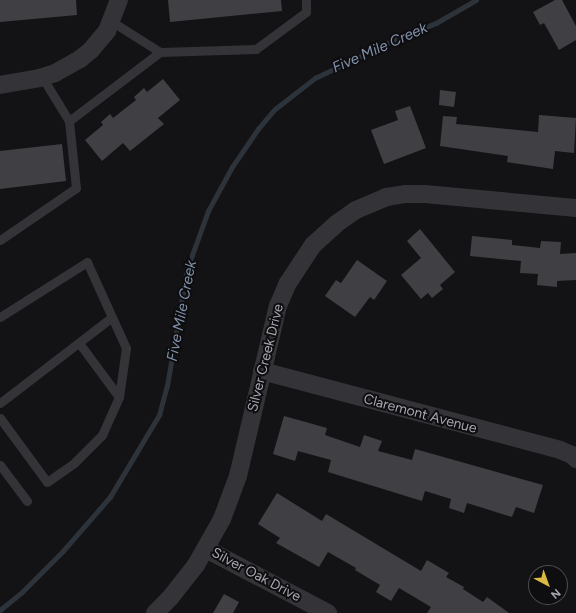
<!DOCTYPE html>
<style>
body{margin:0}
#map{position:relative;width:576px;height:613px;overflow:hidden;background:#131214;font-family:Figtree,sans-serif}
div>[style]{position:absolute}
.stream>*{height:4.5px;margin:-2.25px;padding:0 2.25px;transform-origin:2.25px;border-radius:2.25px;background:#2d333b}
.building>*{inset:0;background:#404044}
.service>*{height:9px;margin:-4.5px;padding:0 4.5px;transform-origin:4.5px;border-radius:4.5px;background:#343438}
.minor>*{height:18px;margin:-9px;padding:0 9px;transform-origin:9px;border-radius:9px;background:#343438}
span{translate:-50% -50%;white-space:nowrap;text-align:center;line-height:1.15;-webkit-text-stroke:4px #0e0d0f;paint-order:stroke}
.street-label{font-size:14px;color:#a6a8b2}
.water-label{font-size:15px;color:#8092aa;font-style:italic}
.north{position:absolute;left:528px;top:565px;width:40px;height:40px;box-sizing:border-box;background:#0e0d0f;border:1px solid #4b4b50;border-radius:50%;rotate:139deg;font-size:11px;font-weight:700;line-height:16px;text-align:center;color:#a6a8b2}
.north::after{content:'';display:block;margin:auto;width:14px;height:18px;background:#dab844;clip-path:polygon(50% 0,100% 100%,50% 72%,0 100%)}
</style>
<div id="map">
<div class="stream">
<div style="left:0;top:610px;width:28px;rotate:-39deg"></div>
<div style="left:22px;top:592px;width:58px;rotate:-45deg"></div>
<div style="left:63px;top:551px;width:72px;rotate:-49deg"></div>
<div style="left:110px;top:497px;width:96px;rotate:-59.1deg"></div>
<div style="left:159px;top:415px;width:30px;rotate:-75deg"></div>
<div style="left:167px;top:386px;width:119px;rotate:-80.3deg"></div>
<div style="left:187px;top:269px;width:62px;rotate:-70.1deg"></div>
<div style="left:208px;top:211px;width:50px;rotate:-61.4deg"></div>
<div style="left:232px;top:167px;width:46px;rotate:-55.6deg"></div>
<div style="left:258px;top:129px;width:26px;rotate:-50deg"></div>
<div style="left:275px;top:109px;width:51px;rotate:-37.8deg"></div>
<div style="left:315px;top:78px;width:90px;rotate:-25.7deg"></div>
<div style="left:396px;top:39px;width:43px;rotate:-21.8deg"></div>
<div style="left:436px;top:23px;width:46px;rotate:-29.9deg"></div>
</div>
<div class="building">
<div style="clip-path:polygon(0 0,76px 0,77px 15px,0 22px)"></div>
<div style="clip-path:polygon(168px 0,281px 0,282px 11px,170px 22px)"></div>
<div style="clip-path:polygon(555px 0,562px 0,576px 26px,576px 40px,559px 50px,544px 23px,540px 25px,533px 12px)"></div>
<div style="clip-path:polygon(163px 79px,180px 100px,158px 118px,164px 124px,130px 151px,123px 143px,102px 161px,85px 140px,103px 125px,101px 122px,110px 114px,113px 118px,136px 100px,134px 97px,144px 88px,147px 92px)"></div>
<div style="clip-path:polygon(440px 90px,456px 92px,454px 107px,439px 105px)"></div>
<div style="clip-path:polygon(410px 106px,426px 148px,384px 164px,371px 130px,398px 120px,395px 111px)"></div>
<div style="clip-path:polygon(539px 115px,576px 118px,574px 153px,555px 151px,553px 169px,507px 162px,508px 156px,440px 146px,443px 116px,457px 117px,456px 124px,538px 132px)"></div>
<div style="clip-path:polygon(62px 144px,66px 181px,0 189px,0 151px)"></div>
<div style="clip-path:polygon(420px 229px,455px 272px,440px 285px,443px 289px,432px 298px,428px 293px,421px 299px,401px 275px,421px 258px,407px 241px)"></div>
<div style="clip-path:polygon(472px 236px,512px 240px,512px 245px,540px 248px,541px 241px,561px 242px,560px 254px,576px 253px,576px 280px,557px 281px,557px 287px,537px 285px,538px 274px,520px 273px,521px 261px,470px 256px)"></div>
<div style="clip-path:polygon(357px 260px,387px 281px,374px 300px,370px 297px,355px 317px,325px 296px,336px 280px,341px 283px)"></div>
<div style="clip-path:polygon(284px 416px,327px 428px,325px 435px,360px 447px,364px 435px,382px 441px,378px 451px,412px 460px,415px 449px,543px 485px,534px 513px,516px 507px,512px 517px,467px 503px,464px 513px,449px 508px,451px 499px,425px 491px,422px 501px,328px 472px,331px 460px,298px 451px,295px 461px,273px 454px)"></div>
<div style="clip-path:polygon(277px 493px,322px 521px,326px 514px,421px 571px,427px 560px,449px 573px,446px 577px,464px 587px,463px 589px,483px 602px,487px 597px,509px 613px,427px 613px,431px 607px,399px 588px,391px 601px,376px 592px,380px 585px,355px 570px,356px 568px,328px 552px,319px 567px,276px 543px,280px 538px,258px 524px)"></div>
<div style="clip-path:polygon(224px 594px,239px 602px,233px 613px,213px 613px)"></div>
</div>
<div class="service">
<div style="left:160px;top:52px;width:96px;rotate:-1.8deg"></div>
<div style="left:256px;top:49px;width:62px;rotate:-36.5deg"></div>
<div style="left:306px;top:12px;width:12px;rotate:-90deg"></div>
<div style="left:69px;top:121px;width:114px;rotate:-37.2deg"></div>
<div style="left:160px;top:52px;width:58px;rotate:-147.7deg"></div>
<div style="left:0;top:240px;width:92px;rotate:-34.4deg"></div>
<div style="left:76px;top:188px;width:67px;rotate:-96deg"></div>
<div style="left:69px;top:121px;width:52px;rotate:-121.5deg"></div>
<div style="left:0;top:317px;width:103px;rotate:-32.3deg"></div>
<div style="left:87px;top:262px;width:94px;rotate:65.6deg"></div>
<div style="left:126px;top:348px;width:49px;rotate:98.1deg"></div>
<div style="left:0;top:403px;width:141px;rotate:-37.5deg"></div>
<div style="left:0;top:418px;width:79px;rotate:53.7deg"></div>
<div style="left:47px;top:482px;width:33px;rotate:-35deg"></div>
<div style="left:74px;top:463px;width:40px;rotate:-45deg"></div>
<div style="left:102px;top:435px;width:42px;rotate:-65.9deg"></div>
<div style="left:119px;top:397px;width:67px;rotate:-126.5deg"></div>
<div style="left:0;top:465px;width:45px;rotate:53.1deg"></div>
</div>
<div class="minor">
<div style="left:0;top:85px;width:40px;rotate:-10deg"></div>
<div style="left:39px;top:78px;width:17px;rotate:-17deg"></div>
<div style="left:55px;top:73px;width:29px;rotate:-29deg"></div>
<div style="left:80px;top:59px;width:14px;rotate:-39deg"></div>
<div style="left:91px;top:50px;width:25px;rotate:-50deg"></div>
<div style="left:107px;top:31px;width:33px;rotate:-69deg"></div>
<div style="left:262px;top:371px;width:308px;rotate:14.8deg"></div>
<div style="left:560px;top:450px;width:13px;rotate:23deg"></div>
<div style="left:572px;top:455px;width:6px;rotate:45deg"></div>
<div style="left:206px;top:549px;width:138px;rotate:27.7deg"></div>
<div style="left:155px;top:613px;width:21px;rotate:-45deg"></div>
<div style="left:170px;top:598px;width:42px;rotate:-51.8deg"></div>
<div style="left:196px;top:565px;width:53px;rotate:-60.5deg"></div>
<div style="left:222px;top:519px;width:46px;rotate:-69.6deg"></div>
<div style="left:238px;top:476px;width:175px;rotate:-76.8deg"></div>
<div style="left:278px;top:306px;width:25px;rotate:-67deg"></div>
<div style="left:288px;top:283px;width:45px;rotate:-56.7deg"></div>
<div style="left:313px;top:245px;width:31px;rotate:-42deg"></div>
<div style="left:336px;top:224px;width:24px;rotate:-35deg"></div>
<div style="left:356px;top:210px;width:33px;rotate:-23deg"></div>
<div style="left:386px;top:197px;width:19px;rotate:-9deg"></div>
<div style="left:405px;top:194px;width:20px"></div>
<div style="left:425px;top:194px;width:152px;rotate:5.3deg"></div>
</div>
<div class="street-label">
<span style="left:266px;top:358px;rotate:-76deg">Silver Creek Drive</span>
<span style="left:420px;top:414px;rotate:15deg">Claremont Avenue</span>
<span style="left:256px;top:575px;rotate:28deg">Silver Oak Drive</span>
</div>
<div class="water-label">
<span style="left:380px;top:48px;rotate:-24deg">Five Mile Creek</span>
<span style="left:182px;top:311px;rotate:-79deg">Five Mile Creek</span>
</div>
<div class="north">N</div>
</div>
